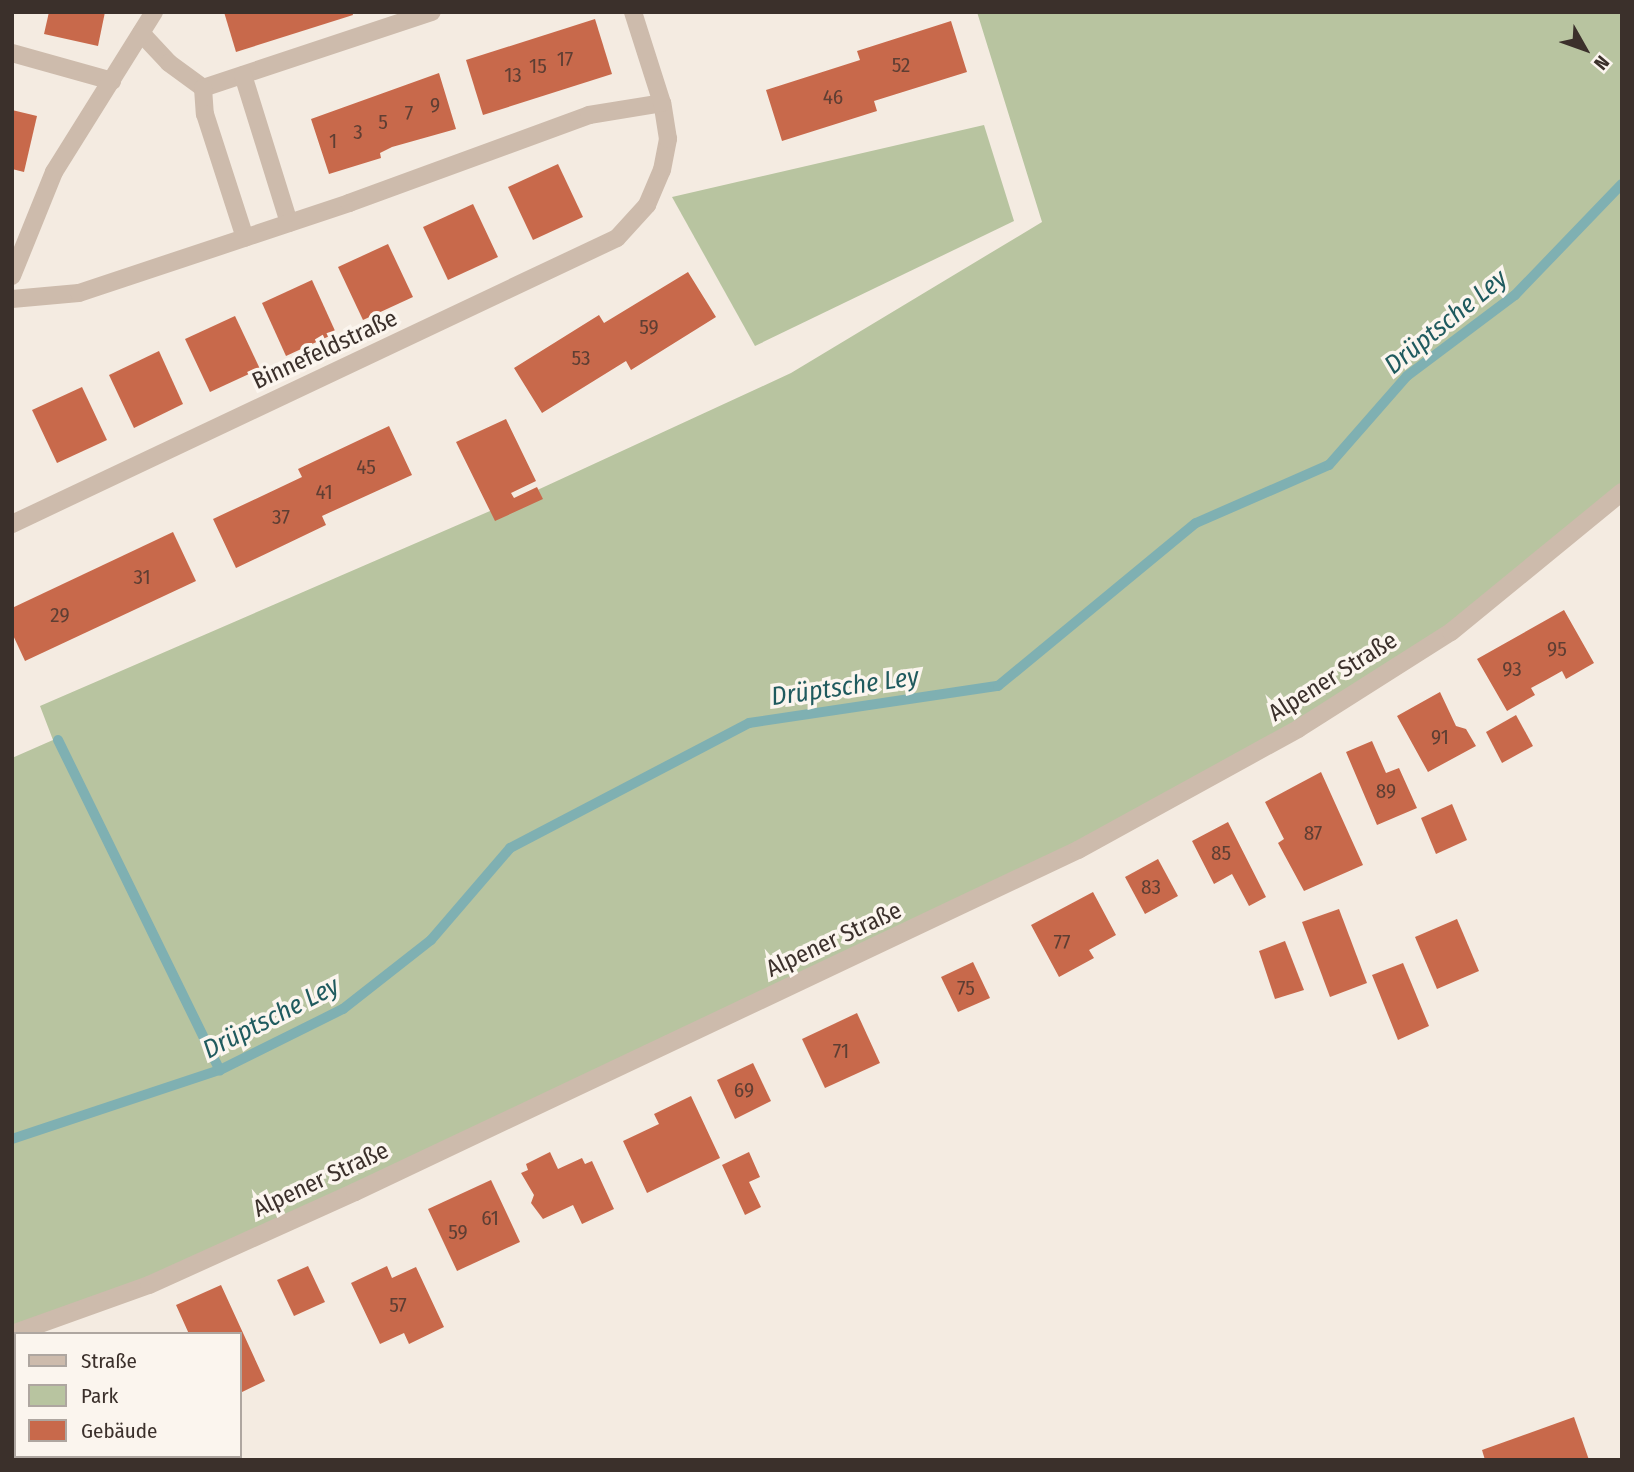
<!DOCTYPE html>
<meta charset="utf-8">
<style>
body{margin:0}
#map{position:relative;width:1634px;height:1472px;overflow:hidden;background:#f4ebe1;font-family:"Fira Sans Condensed",sans-serif}
div>[style]{position:absolute}
.green>*{inset:0;background:#b8c4a0}
.stream>*{height:10px;margin:-5px;padding:0 5px;transform-origin:5px;border-radius:5px;background:#7fb0b2}
.building>*{inset:0;background:#c8694b}
.service>*{height:18px;margin:-9px;padding:0 9px;transform-origin:9px;border-radius:9px;background:#cdbbac}
.minor>*{height:18px;margin:-9px;padding:0 9px;transform-origin:9px;border-radius:9px;background:#cdbbac}
.tertiary>*{height:18px;margin:-9px;padding:0 9px;transform-origin:9px;border-radius:9px;background:#cdbbac}
span{translate:-50% -50%;white-space:nowrap;text-align:center;line-height:1.15;-webkit-text-stroke:7px #fbf5ee;paint-order:stroke}
.number-label{font-size:21px;color:#5e3e33}
.number-label span{-webkit-text-stroke-width:0}
.street-label{font-size:24px;color:#3b302b}
.water-label{font-size:26px;color:#1f5a5e;font-style:italic}
.frame{position:absolute;inset:0;border:14px solid #3b302b;pointer-events:none}
.legend{position:absolute;left:14px;top:1332px;width:228px;height:126px;box-sizing:border-box;background:#fbf5ee;border:2px solid #aea6a0;margin:0;padding:9px 12px;list-style:none;font-size:21px;color:#3b302b}
.legend li{display:flex;align-items:center;gap:14px;height:35px}
.legend b{width:35px;border:2px solid #aea6a0}
.north{position:absolute;left:1550px;top:14px;width:70px;height:70px;-webkit-text-stroke:5px #fbf5ee;paint-order:stroke;rotate:130deg;font-size:19px;font-weight:700;line-height:28px;text-align:center;color:#3b302b}
.north::after{content:'';display:block;margin:auto;width:24px;height:32px;background:#3b302b;clip-path:polygon(50% 0,100% 100%,50% 72%,0 100%)}
</style>
<div id="map">
<div class="green">
<div style="clip-path:polygon(977px 12px,1622px 12px,1622px 492px,1451px 632px,1078px 850px,355px 1192px,12px 1334px,12px 758px,53px 740px,40px 706px,520px 498px,791px 373px,1042px 222px)"></div>
<div style="clip-path:polygon(984px 125px,1014px 221px,755px 346px,672px 197px)"></div>
</div>
<div class="stream">
<div style="left:58px;top:740px;width:368px;rotate:63.9deg"></div>
<div style="left:12px;top:1139px;width:219px;rotate:-18.4deg"></div>
<div style="left:220px;top:1070px;width:137px;rotate:-26.4deg"></div>
<div style="left:343px;top:1009px;width:112px;rotate:-38.1deg"></div>
<div style="left:431px;top:940px;width:121px;rotate:-49.3deg"></div>
<div style="left:510px;top:848px;width:270px;rotate:-27.6deg"></div>
<div style="left:749px;top:723px;width:252px;rotate:-8.5deg"></div>
<div style="left:998px;top:686px;width:256px;rotate:-39.5deg"></div>
<div style="left:1196px;top:523px;width:145px;rotate:-23.6deg"></div>
<div style="left:1329px;top:465px;width:118px;rotate:-48.8deg"></div>
<div style="left:1407px;top:376px;width:135px;rotate:-36.9deg"></div>
<div style="left:1515px;top:295px;width:154px;rotate:-46.1deg"></div>
</div>
<div class="building">
<div style="clip-path:polygon(49px 12px,105px 12px,98px 46px,44px 34px)"></div>
<div style="clip-path:polygon(224px 12px,352px 12px,353px 15px,236px 52px)"></div>
<div style="clip-path:polygon(595px 19px,612px 74px,483px 115px,466px 60px)"></div>
<div style="clip-path:polygon(951px 21px,967px 72px,874px 101px,877px 111px,782px 141px,766px 90px,860px 60px,857px 51px)"></div>
<div style="clip-path:polygon(439px 73px,456px 129px,392px 147px,380px 153px,381px 158px,329px 174px,311px 119px)"></div>
<div style="clip-path:polygon(12px 110px,37px 116px,24px 172px,12px 169px)"></div>
<div style="clip-path:polygon(558px 164px,583px 217px,533px 240px,508px 187px)"></div>
<div style="clip-path:polygon(473px 204px,498px 257px,448px 280px,423px 227px)"></div>
<div style="clip-path:polygon(388px 244px,413px 297px,363px 320px,338px 267px)"></div>
<div style="clip-path:polygon(688px 272px,716px 317px,631px 370px,626px 361px,542px 413px,514px 368px,599px 315px,604px 323px)"></div>
<div style="clip-path:polygon(312px 280px,336px 333px,286px 356px,262px 303px)"></div>
<div style="clip-path:polygon(235px 316px,260px 369px,210px 392px,185px 339px)"></div>
<div style="clip-path:polygon(159px 351px,183px 404px,134px 428px,109px 375px)"></div>
<div style="clip-path:polygon(82px 387px,107px 440px,57px 463px,32px 410px)"></div>
<div style="clip-path:polygon(506px 419px,536px 481px,511px 493px,514px 498px,537px 487px,543px 499px,495px 521px,456px 442px)"></div>
<div style="clip-path:polygon(389px 426px,412px 475px,322px 516px,326px 525px,236px 568px,213px 519px,302px 477px,298px 469px)"></div>
<div style="clip-path:polygon(173px 532px,196px 581px,25px 661px,12px 633px,12px 608px)"></div>
<div style="clip-path:polygon(1564px 610px,1594px 663px,1566px 679px,1562px 671px,1546px 680px,1531px 688px,1535px 695px,1507px 711px,1477px 659px)"></div>
<div style="clip-path:polygon(1440px 692px,1456px 726px,1466px 729px,1476px 746px,1428px 772px,1397px 716px)"></div>
<div style="clip-path:polygon(1516px 715px,1533px 746px,1502px 763px,1486px 732px)"></div>
<div style="clip-path:polygon(1372px 741px,1386px 773px,1399px 768px,1417px 808px,1377px 825px,1346px 752px)"></div>
<div style="clip-path:polygon(1321px 772px,1363px 865px,1304px 891px,1278px 843px,1284px 839px,1265px 802px)"></div>
<div style="clip-path:polygon(1452px 804px,1467px 840px,1436px 854px,1421px 818px)"></div>
<div style="clip-path:polygon(1228px 822px,1266px 897px,1249px 906px,1232px 874px,1214px 884px,1192px 841px)"></div>
<div style="clip-path:polygon(1158px 859px,1178px 896px,1145px 914px,1125px 877px)"></div>
<div style="clip-path:polygon(1093px 892px,1116px 935px,1089px 950px,1094px 958px,1059px 977px,1031px 925px)"></div>
<div style="clip-path:polygon(1339px 909px,1367px 983px,1330px 997px,1302px 922px)"></div>
<div style="clip-path:polygon(1457px 919px,1479px 971px,1437px 989px,1415px 937px)"></div>
<div style="clip-path:polygon(1285px 941px,1304px 990px,1275px 999px,1259px 951px)"></div>
<div style="clip-path:polygon(973px 962px,990px 998px,958px 1012px,941px 977px)"></div>
<div style="clip-path:polygon(1403px 963px,1429px 1026px,1398px 1040px,1372px 975px)"></div>
<div style="clip-path:polygon(857px 1013px,880px 1063px,825px 1088px,802px 1039px)"></div>
<div style="clip-path:polygon(753px 1063px,771px 1101px,735px 1119px,717px 1080px)"></div>
<div style="clip-path:polygon(691px 1096px,720px 1158px,647px 1193px,623px 1141px,659px 1124px,654px 1114px)"></div>
<div style="clip-path:polygon(550px 1152px,558px 1169px,582px 1158px,585px 1164px,592px 1161px,614px 1209px,582px 1224px,573px 1205px,543px 1219px,531px 1203px,534px 1195px,521px 1173px,528px 1170px,526px 1164px)"></div>
<div style="clip-path:polygon(749px 1152px,760px 1177px,749px 1182px,761px 1207px,745px 1215px,722px 1165px)"></div>
<div style="clip-path:polygon(491px 1180px,520px 1242px,457px 1271px,428px 1209px)"></div>
<div style="clip-path:polygon(308px 1266px,325px 1302px,294px 1316px,277px 1280px)"></div>
<div style="clip-path:polygon(387px 1266px,392px 1278px,416px 1267px,444px 1327px,409px 1344px,404px 1333px,380px 1344px,351px 1283px)"></div>
<div style="clip-path:polygon(221px 1285px,265px 1381px,240px 1393px,240px 1334px,189px 1334px,176px 1305px)"></div>
<div style="clip-path:polygon(12px 1384px,16px 1384px,12px 1440px)"></div>
<div style="clip-path:polygon(1574px 1417px,1589px 1460px,1485px 1460px,1482px 1450px)"></div>
<div style="clip-path:polygon(120px 1456px,160px 1456px,161px 1460px,121px 1460px)"></div>
</div>
<div class="service">
<div style="left:141px;top:33px;width:41px;rotate:47deg"></div>
<div style="left:169px;top:63px;width:42px;rotate:36.3deg"></div>
<div style="left:203px;top:88px;width:241px;rotate:-18.4deg"></div>
<div style="left:12px;top:53px;width:104px;rotate:15.6deg"></div>
<div style="left:243px;top:75px;width:155px;rotate:72.7deg"></div>
<div style="left:203px;top:88px;width:26px;rotate:86deg"></div>
<div style="left:205px;top:114px;width:130px;rotate:72.1deg"></div>
<div style="left:12px;top:299px;width:67px;rotate:-5.1deg"></div>
<div style="left:79px;top:293px;width:285px;rotate:-18.4deg"></div>
<div style="left:349px;top:203px;width:256px;rotate:-20.1deg"></div>
<div style="left:589px;top:115px;width:74px;rotate:-9.3deg"></div>
</div>
<div class="minor">
<div style="left:12px;top:276px;width:112px;rotate:-68deg"></div>
<div style="left:54px;top:172px;width:189px;rotate:-58deg"></div>
<div style="left:12px;top:524px;width:669px;rotate:-25.3deg"></div>
<div style="left:617px;top:238px;width:45px;rotate:-47.7deg"></div>
<div style="left:647px;top:205px;width:38px;rotate:-67deg"></div>
<div style="left:662px;top:170px;width:32px;rotate:-79deg"></div>
<div style="left:668px;top:139px;width:36px;rotate:-99deg"></div>
<div style="left:662px;top:103px;width:96px;rotate:-107.7deg"></div>
</div>
<div class="tertiary">
<div style="left:12px;top:1334px;width:145px;rotate:-19.7deg"></div>
<div style="left:149px;top:1285px;width:226px;rotate:-24.3deg"></div>
<div style="left:355px;top:1192px;width:800px;rotate:-25.32deg"></div>
<div style="left:1078px;top:850px;width:251px;rotate:-28.8deg"></div>
<div style="left:1298px;top:729px;width:181px;rotate:-32.4deg"></div>
<div style="left:1451px;top:632px;width:221px;rotate:-39.3deg"></div>
</div>
<div class="number-label">
<span style="left:565px;top:59px">17</span>
<span style="left:901px;top:65px">52</span>
<span style="left:538px;top:66px">15</span>
<span style="left:513px;top:75px">13</span>
<span style="left:833px;top:97px">46</span>
<span style="left:435px;top:105px">9</span>
<span style="left:409px;top:113px">7</span>
<span style="left:383px;top:122px">5</span>
<span style="left:358px;top:132px">3</span>
<span style="left:333px;top:141px">1</span>
<span style="left:649px;top:327px">59</span>
<span style="left:581px;top:358px">53</span>
<span style="left:366px;top:467px">45</span>
<span style="left:324px;top:492px">41</span>
<span style="left:281px;top:517px">37</span>
<span style="left:142px;top:577px">31</span>
<span style="left:60px;top:615px">29</span>
<span style="left:1557px;top:649px">95</span>
<span style="left:1512px;top:669px">93</span>
<span style="left:1440px;top:737px">91</span>
<span style="left:1386px;top:791px">89</span>
<span style="left:1313px;top:833px">87</span>
<span style="left:1221px;top:853px">85</span>
<span style="left:1151px;top:887px">83</span>
<span style="left:1062px;top:942px">77</span>
<span style="left:966px;top:988px">75</span>
<span style="left:841px;top:1051px">71</span>
<span style="left:744px;top:1090px">69</span>
<span style="left:490px;top:1218px">61</span>
<span style="left:458px;top:1232px">59</span>
<span style="left:398px;top:1305px">57</span>
</div>
<div class="street-label">
<span style="left:325px;top:350px;rotate:-25deg">Binnefeldstraße</span>
<span style="left:1333px;top:677px;rotate:-32deg">Alpener Straße</span>
<span style="left:834px;top:940px;rotate:-25deg">Alpener Straße</span>
<span style="left:321px;top:1180px;rotate:-25deg">Alpener Straße</span>
</div>
<div class="water-label">
<span style="left:1446px;top:322px;rotate:-39deg">Drüptsche Ley</span>
<span style="left:845px;top:687px;rotate:-8deg">Drüptsche Ley</span>
<span style="left:271px;top:1018px;rotate:-27deg">Drüptsche Ley</span>
</div>
<div class="frame"></div>
<ul class="legend">
<li><b style="height:9px;background:#cdbbac"></b>Straße</li>
<li><b style="height:19px;background:#b8c4a0"></b>Park</li>
<li><b style="height:19px;background:#c8694b"></b>Gebäude</li>
</ul>
<div class="north">N</div>
</div>
